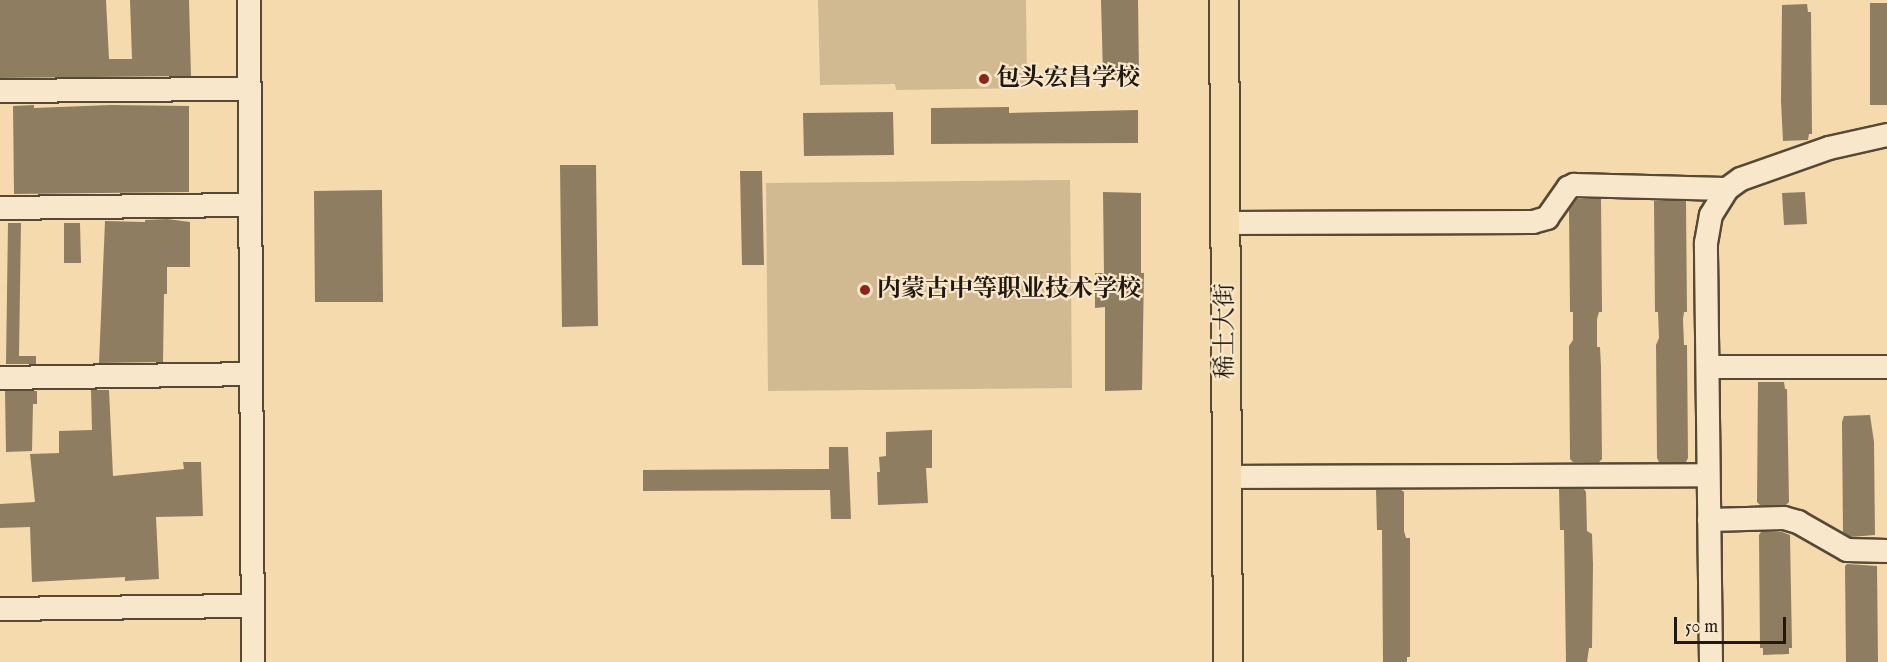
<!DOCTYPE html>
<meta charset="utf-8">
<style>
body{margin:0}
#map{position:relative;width:1887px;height:662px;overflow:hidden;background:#f5daad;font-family:"IM FELL English","Noto Serif SC",serif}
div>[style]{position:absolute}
.green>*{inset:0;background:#d1b992}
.building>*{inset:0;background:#8f7d61}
.roads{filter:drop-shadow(2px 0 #564936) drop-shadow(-2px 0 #564936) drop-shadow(0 2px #564936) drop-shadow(0 -2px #564936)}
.minor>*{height:22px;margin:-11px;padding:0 11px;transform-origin:11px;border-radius:11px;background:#f8e7ca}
.major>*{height:28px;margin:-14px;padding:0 14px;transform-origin:14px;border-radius:14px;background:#f5daad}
.dots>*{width:16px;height:16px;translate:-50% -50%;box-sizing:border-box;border:3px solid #f8e7ca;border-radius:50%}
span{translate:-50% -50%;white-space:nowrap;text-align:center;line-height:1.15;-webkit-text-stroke:4.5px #f8e7ca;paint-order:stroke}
.poi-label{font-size:24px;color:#21190f;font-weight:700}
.left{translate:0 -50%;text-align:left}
.street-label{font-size:24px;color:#21190f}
.scale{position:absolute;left:1674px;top:617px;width:112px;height:27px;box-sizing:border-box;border:3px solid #21190f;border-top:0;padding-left:8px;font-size:18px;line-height:21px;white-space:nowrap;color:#21190f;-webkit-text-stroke:4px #f8e7ca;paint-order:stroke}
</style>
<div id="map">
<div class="green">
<div style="clip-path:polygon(818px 0,1026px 0,1027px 88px,896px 90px,895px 84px,820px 85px)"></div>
<div style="clip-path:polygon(1070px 180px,1072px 388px,768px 391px,766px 183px)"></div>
</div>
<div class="building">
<div style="clip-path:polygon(0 0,106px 0,109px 59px,132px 59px,130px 0,189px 0,191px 76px,0 78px)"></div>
<div style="clip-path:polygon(1101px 0,1138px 0,1139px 75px,1103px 75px)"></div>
<div style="clip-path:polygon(1870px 3px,1887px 3px,1887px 105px,1870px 105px)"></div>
<div style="clip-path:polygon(1807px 4px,1808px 12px,1811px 12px,1812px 134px,1809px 134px,1808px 140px,1783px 141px,1781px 101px,1782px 5px)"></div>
<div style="clip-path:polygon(34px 105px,34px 108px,111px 105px,189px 106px,189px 192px,14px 194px,13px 106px)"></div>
<div style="clip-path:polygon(1009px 107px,1009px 113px,1138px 110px,1138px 143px,931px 144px,931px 108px)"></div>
<div style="clip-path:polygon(893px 112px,894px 155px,804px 156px,803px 113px)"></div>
<div style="clip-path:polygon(560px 165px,596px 165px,598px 326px,562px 327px)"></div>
<div style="clip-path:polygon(740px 171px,762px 171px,764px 265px,742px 265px)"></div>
<div style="clip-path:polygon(382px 190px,383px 302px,315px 302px,314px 191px)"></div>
<div style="clip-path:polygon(1103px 192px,1141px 193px,1141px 273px,1144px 273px,1142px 390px,1105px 391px,1105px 307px,1095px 308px,1095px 273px,1104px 273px)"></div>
<div style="clip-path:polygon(1805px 192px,1807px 224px,1784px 225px,1782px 193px)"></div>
<div style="clip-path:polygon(1577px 199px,1601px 199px,1602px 312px,1599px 312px,1597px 319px,1597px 347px,1600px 347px,1601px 367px,1602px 459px,1599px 462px,1573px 462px,1570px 459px,1569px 346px,1573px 340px,1573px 312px,1570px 312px,1569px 210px)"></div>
<div style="clip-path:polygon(1654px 201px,1686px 201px,1687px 312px,1684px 312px,1683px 319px,1684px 345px,1687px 345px,1688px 458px,1686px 462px,1659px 462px,1657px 458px,1656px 345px,1659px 338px,1658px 312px,1655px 312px)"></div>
<div style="clip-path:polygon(167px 219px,190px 222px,190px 267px,167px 267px,167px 294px,164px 294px,163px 362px,99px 363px,105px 221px,145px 222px,145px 220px)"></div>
<div style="clip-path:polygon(8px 223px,21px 223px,19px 356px,36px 356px,36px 364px,6px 364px)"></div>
<div style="clip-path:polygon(64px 223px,80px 223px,81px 263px,64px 263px)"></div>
<div style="clip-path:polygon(1758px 382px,1784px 382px,1785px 389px,1787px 389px,1789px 502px,1786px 505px,1760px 505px,1757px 502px)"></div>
<div style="clip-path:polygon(91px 390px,109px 390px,113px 476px,184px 469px,183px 462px,201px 462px,203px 516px,156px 517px,159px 579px,125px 581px,125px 577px,32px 582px,30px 527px,0 528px,0 504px,35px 502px,30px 454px,59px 453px,59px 431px,92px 430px)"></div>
<div style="clip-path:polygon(5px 391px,37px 391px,37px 404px,33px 404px,32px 451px,6px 452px)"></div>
<div style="clip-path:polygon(1870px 415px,1874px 442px,1875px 535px,1851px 537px,1843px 532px,1842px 422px,1844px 416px)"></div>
<div style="clip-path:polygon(932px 430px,932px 468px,926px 468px,928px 503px,878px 505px,877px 472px,880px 472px,879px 457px,886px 456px,886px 432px)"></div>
<div style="clip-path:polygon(829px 447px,848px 447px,851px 519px,831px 519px,830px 490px,643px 491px,643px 470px,829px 469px)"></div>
<div style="clip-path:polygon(1559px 489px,1584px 489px,1586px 492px,1587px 531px,1592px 534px,1593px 565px,1592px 648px,1589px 648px,1587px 662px,1566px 662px,1564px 530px,1560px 530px)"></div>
<div style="clip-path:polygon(1376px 490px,1401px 490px,1404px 492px,1404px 531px,1406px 538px,1410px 538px,1410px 657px,1407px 657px,1407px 662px,1383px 662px,1382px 530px,1377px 530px)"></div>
<div style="clip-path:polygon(1761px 532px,1782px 532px,1790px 535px,1792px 648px,1789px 648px,1789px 654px,1763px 655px,1763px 648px,1760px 648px,1759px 535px)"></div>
<div style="clip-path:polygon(1847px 564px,1877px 566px,1878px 662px,1846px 662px,1845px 566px)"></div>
</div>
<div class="roads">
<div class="minor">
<div style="left:249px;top:0;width:662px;rotate:89.65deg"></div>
<div style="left:0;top:91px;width:249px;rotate:-0.5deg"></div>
<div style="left:0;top:208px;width:250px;rotate:-0.7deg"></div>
<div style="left:1225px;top:223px;width:308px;rotate:-0.2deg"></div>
<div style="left:1533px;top:222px;width:15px;rotate:-16deg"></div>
<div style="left:1547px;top:218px;width:37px;rotate:-55deg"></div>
<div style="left:1568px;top:188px;width:7px;rotate:-27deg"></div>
<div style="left:1574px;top:185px;width:153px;rotate:1.5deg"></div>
<div style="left:1708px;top:367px;width:179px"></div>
<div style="left:0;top:378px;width:251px;rotate:-0.9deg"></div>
<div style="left:1227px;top:477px;width:481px;rotate:-0.2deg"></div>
<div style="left:1709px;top:520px;width:75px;rotate:-1.5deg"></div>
<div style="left:1784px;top:518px;width:15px;rotate:16deg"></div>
<div style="left:1798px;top:522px;width:56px;rotate:29.7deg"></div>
<div style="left:1847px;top:550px;width:40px;rotate:1.4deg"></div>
<div style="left:0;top:609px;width:252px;rotate:-0.7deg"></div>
<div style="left:1711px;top:662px;width:419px;rotate:-90.7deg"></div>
<div style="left:1706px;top:243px;width:28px;rotate:-80deg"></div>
<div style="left:1711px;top:215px;width:31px;rotate:-58deg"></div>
<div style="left:1727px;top:189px;width:17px;rotate:-36deg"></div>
<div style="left:1741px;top:179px;width:93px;rotate:-19.4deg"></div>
<div style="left:1829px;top:148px;width:59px;rotate:-12.6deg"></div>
</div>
<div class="major">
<div style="left:1224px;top:0;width:662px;rotate:89.65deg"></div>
</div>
</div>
<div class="dots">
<div style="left:984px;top:79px;background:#8f2418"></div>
<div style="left:865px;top:290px;background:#8f2418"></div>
</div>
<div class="poi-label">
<span class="left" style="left:996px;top:79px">包头宏昌学校</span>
<span class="left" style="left:877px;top:290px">内蒙古中等职业技术学校</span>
</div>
<div class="street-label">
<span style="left:1226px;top:331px;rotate:-90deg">稀土大街</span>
</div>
<div class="scale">50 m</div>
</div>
